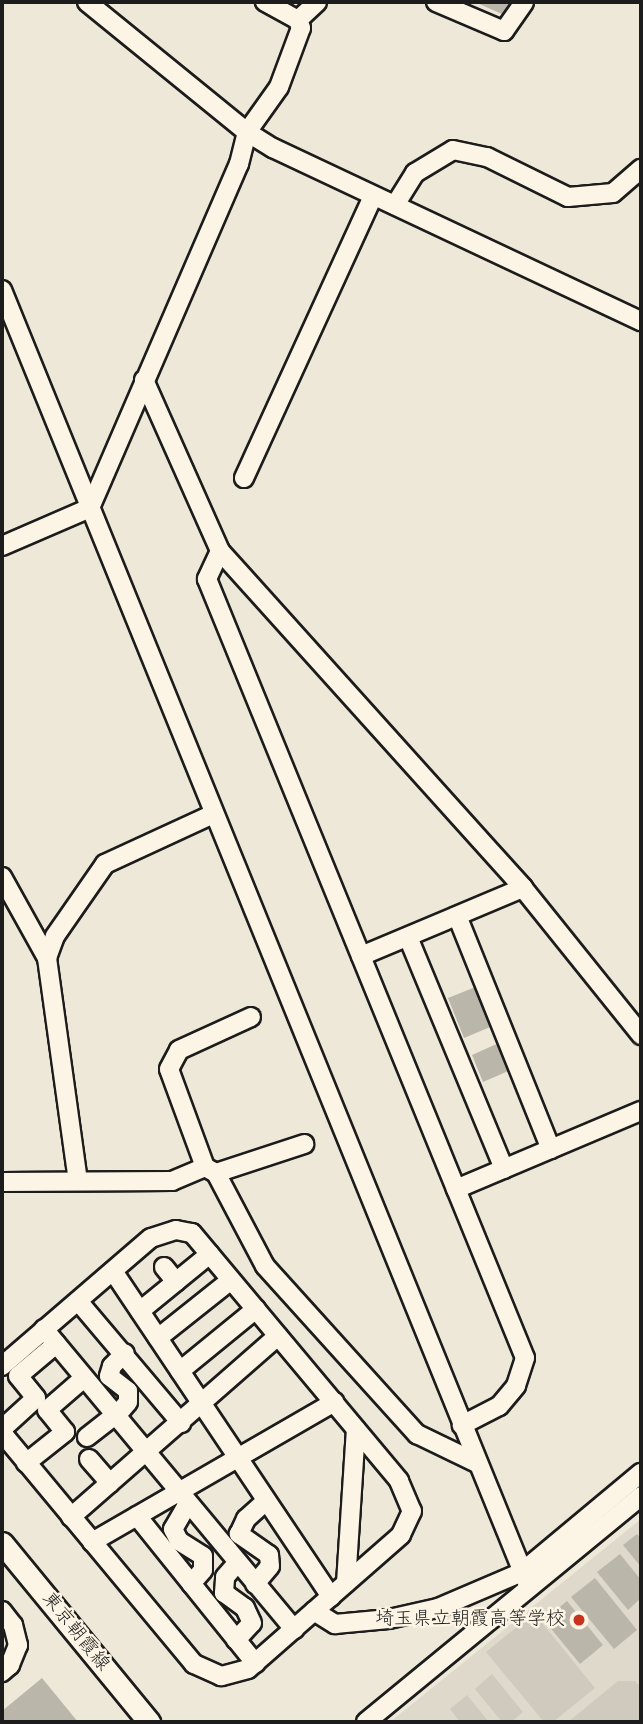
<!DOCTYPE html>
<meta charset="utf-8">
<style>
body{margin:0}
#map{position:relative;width:643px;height:1724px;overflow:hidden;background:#eee8d9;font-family:Kalam,"Klee One",sans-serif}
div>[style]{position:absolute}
.built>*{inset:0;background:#ded9cb}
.green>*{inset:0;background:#cfcabd}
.building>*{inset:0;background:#bab6aa}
.roads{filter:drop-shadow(2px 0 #1c1c1c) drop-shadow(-2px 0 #1c1c1c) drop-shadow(0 2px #1c1c1c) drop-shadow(0 -2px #1c1c1c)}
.minor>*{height:18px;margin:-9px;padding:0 9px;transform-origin:9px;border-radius:9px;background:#fcf5e5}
.major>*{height:21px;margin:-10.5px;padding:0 10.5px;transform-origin:10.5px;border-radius:10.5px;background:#fcf5e5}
.dots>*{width:19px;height:19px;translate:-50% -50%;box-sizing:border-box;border:4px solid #fcf5e5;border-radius:50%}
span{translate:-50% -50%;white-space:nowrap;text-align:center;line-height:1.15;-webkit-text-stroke:5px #fcf5e5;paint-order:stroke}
.poi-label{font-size:19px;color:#1c1c1c}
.right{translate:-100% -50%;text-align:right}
.street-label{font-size:19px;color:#1c1c1c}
.frame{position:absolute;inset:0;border:4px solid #1c1c1c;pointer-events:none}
</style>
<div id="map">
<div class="built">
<div style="clip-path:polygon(641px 1519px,641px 1722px,390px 1722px)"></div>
</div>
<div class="green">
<div style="clip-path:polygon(534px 1613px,595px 1688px,553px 1722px,544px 1722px,486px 1652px)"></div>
<div style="clip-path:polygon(492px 1674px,523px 1712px,511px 1722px,502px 1722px,475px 1689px)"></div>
<div style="clip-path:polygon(618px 1681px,635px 1681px,641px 1688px,641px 1722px,568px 1722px)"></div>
<div style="clip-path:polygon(467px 1695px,489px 1722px,460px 1722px,450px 1709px)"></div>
</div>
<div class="building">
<div style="clip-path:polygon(475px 2px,510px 2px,504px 15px)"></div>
<div style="clip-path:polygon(478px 986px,495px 1025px,464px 1038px,448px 998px)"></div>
<div style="clip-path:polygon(501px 1042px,513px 1069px,483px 1082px,472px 1055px)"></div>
<div style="clip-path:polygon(637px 1534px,641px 1539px,641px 1567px,623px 1545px)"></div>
<div style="clip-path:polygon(620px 1554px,641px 1580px,641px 1598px,628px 1610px,597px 1572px)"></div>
<div style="clip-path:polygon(595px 1578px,637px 1630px,614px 1649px,571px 1597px)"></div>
<div style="clip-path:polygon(567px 1601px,603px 1645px,580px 1664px,544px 1620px)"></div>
<div style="clip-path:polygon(42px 1678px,78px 1722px,2px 1722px,2px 1711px)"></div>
</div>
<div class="roads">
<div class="minor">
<div style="left:87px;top:2px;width:206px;rotate:39.1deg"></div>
<div style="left:247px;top:132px;width:31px;rotate:32deg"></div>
<div style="left:273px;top:148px;width:407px;rotate:25.2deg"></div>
<div style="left:436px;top:2px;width:74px;rotate:23.1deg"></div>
<div style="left:504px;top:31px;width:35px;rotate:-55deg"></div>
<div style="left:298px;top:20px;width:26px;rotate:-43deg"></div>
<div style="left:395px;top:205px;width:38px;rotate:-58deg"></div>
<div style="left:415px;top:173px;width:44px;rotate:-31.2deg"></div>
<div style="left:453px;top:150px;width:35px;rotate:12deg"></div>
<div style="left:487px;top:157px;width:90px;rotate:26.3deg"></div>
<div style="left:568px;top:197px;width:45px;rotate:-5.1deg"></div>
<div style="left:613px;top:193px;width:37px;rotate:-41deg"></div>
<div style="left:2px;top:290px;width:1400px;rotate:67.89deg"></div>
<div style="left:144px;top:380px;width:187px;rotate:66deg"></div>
<div style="left:220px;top:551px;width:453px;rotate:48deg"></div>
<div style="left:523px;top:888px;width:189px;rotate:51.2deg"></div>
<div style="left:244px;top:478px;width:308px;rotate:-65.4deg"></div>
<div style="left:2px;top:546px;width:96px;rotate:-23.4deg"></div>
<div style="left:90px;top:508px;width:375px;rotate:-66.6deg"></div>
<div style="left:239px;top:164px;width:33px;rotate:-76deg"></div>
<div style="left:247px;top:132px;width:55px;rotate:-54.6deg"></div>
<div style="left:279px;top:87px;width:63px;rotate:-69.6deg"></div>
<div style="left:301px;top:28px;width:9px;rotate:-111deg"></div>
<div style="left:298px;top:20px;width:38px;rotate:-151deg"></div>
<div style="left:220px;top:551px;width:31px;rotate:115deg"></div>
<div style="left:207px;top:579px;width:841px;rotate:67.79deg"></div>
<div style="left:525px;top:1358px;width:29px;rotate:108deg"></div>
<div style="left:516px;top:1386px;width:26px;rotate:130deg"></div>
<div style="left:499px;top:1406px;width:42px;rotate:152.8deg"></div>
<div style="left:2px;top:877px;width:93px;rotate:60.9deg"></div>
<div style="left:47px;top:958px;width:225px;rotate:82.1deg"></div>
<div style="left:458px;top:918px;width:249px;rotate:68.1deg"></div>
<div style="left:408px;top:937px;width:251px;rotate:67.5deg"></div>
<div style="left:361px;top:956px;width:176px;rotate:-22.8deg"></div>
<div style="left:47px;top:958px;width:23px;rotate:-70deg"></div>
<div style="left:55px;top:936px;width:88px;rotate:-55.2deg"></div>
<div style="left:105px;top:864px;width:119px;rotate:-24.8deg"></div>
<div style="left:205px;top:1167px;width:104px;rotate:-110.2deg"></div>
<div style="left:169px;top:1069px;width:21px;rotate:-62deg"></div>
<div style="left:179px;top:1050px;width:79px;rotate:-24.6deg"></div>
<div style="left:216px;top:1173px;width:93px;rotate:-18.2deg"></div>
<div style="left:2px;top:1182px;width:170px;rotate:-0.3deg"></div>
<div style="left:172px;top:1181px;width:36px;rotate:-23deg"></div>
<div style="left:205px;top:1167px;width:13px;rotate:29deg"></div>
<div style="left:216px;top:1173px;width:105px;rotate:62.2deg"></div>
<div style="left:265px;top:1266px;width:227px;rotate:47.9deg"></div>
<div style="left:417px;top:1434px;width:67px;rotate:25.8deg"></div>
<div style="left:456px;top:1189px;width:201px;rotate:-22.9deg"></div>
<div style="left:164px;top:1267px;width:19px;rotate:51deg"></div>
<div style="left:113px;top:1271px;width:392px;rotate:56.2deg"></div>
<div style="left:78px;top:1301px;width:160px;rotate:49.8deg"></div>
<div style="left:140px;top:1311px;width:90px;rotate:-39.2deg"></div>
<div style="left:44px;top:1329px;width:391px;rotate:50.2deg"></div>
<div style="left:158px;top:1338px;width:93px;rotate:-38.5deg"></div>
<div style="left:2px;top:1366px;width:196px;rotate:-40.7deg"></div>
<div style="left:151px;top:1238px;width:26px;rotate:-18deg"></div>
<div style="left:176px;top:1230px;width:16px;rotate:11deg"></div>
<div style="left:192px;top:1233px;width:323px;rotate:50.1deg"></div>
<div style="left:399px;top:1481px;width:33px;rotate:67deg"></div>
<div style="left:412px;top:1511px;width:26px;rotate:115deg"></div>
<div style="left:401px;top:1535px;width:203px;rotate:138.8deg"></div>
<div style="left:248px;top:1669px;width:28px;rotate:165deg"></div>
<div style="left:221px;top:1676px;width:30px;rotate:-156deg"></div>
<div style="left:194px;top:1664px;width:300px;rotate:-129.7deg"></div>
<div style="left:180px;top:1371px;width:98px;rotate:-39.2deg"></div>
<div style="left:116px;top:1416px;width:18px;rotate:-49deg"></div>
<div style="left:128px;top:1402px;width:11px;rotate:-90deg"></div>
<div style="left:128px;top:1391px;width:24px;rotate:-142deg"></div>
<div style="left:109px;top:1376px;width:10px;rotate:-73deg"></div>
<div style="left:112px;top:1366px;width:18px;rotate:-45deg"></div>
<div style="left:2px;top:1429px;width:46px;rotate:-42.4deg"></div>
<div style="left:36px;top:1398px;width:28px;rotate:-129deg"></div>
<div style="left:18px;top:1376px;width:50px;rotate:-40.1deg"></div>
<div style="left:87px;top:1437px;width:36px;rotate:-38deg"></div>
<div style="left:89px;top:1459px;width:32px;rotate:49deg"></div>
<div style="left:26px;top:1463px;width:50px;rotate:-38.5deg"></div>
<div style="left:65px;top:1432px;width:28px;rotate:-129deg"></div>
<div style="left:47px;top:1410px;width:49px;rotate:-40.9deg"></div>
<div style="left:187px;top:1505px;width:28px;rotate:120deg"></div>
<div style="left:173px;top:1529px;width:13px;rotate:63deg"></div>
<div style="left:179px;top:1541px;width:28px;rotate:32deg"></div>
<div style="left:203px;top:1556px;width:14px;rotate:90deg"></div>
<div style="left:203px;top:1570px;width:18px;rotate:131deg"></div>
<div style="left:137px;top:1516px;width:189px;rotate:51.2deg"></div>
<div style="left:71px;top:1517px;width:275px;rotate:-41.2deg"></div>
<div style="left:92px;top:1542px;width:280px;rotate:-30deg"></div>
<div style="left:346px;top:1583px;width:154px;rotate:-86.3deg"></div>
<div style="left:255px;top:1584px;width:23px;rotate:-50deg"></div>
<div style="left:270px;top:1566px;width:11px;rotate:-95deg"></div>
<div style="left:269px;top:1555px;width:37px;rotate:-145deg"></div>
<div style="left:239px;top:1534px;width:17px;rotate:-65deg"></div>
<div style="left:246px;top:1519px;width:27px;rotate:-42deg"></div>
<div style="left:2px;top:1611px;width:18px;rotate:52deg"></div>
<div style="left:13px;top:1625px;width:21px;rotate:76deg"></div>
<div style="left:18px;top:1645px;width:22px;rotate:112deg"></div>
<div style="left:10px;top:1665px;width:11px;rotate:139deg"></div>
<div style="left:314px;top:1611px;width:25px;rotate:32deg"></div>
<div style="left:335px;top:1624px;width:54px;rotate:-5.3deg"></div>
<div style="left:389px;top:1619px;width:50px;rotate:-12.7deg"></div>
<div style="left:438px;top:1608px;width:91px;rotate:-23.2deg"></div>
<div style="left:522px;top:1572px;width:155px;rotate:-39.8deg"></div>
<div style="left:236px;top:1640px;width:23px;rotate:-47deg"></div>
<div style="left:252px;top:1623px;width:17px;rotate:-115deg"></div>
<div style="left:245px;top:1608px;width:26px;rotate:-144deg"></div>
<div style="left:224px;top:1593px;width:16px;rotate:-86deg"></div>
<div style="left:225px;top:1577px;width:18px;rotate:-49deg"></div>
<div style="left:366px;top:1722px;width:356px;rotate:-39.4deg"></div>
</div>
<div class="major">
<div style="left:2px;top:1543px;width:232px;rotate:50.6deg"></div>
</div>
</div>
<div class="dots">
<div style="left:579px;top:1620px;background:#c8321e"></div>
</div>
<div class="poi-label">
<span class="right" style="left:565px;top:1620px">埼玉県立朝霞高等学校</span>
</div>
<div class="street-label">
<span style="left:75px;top:1632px;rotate:51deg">東京朝霞線</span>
</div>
<div class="frame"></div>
</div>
